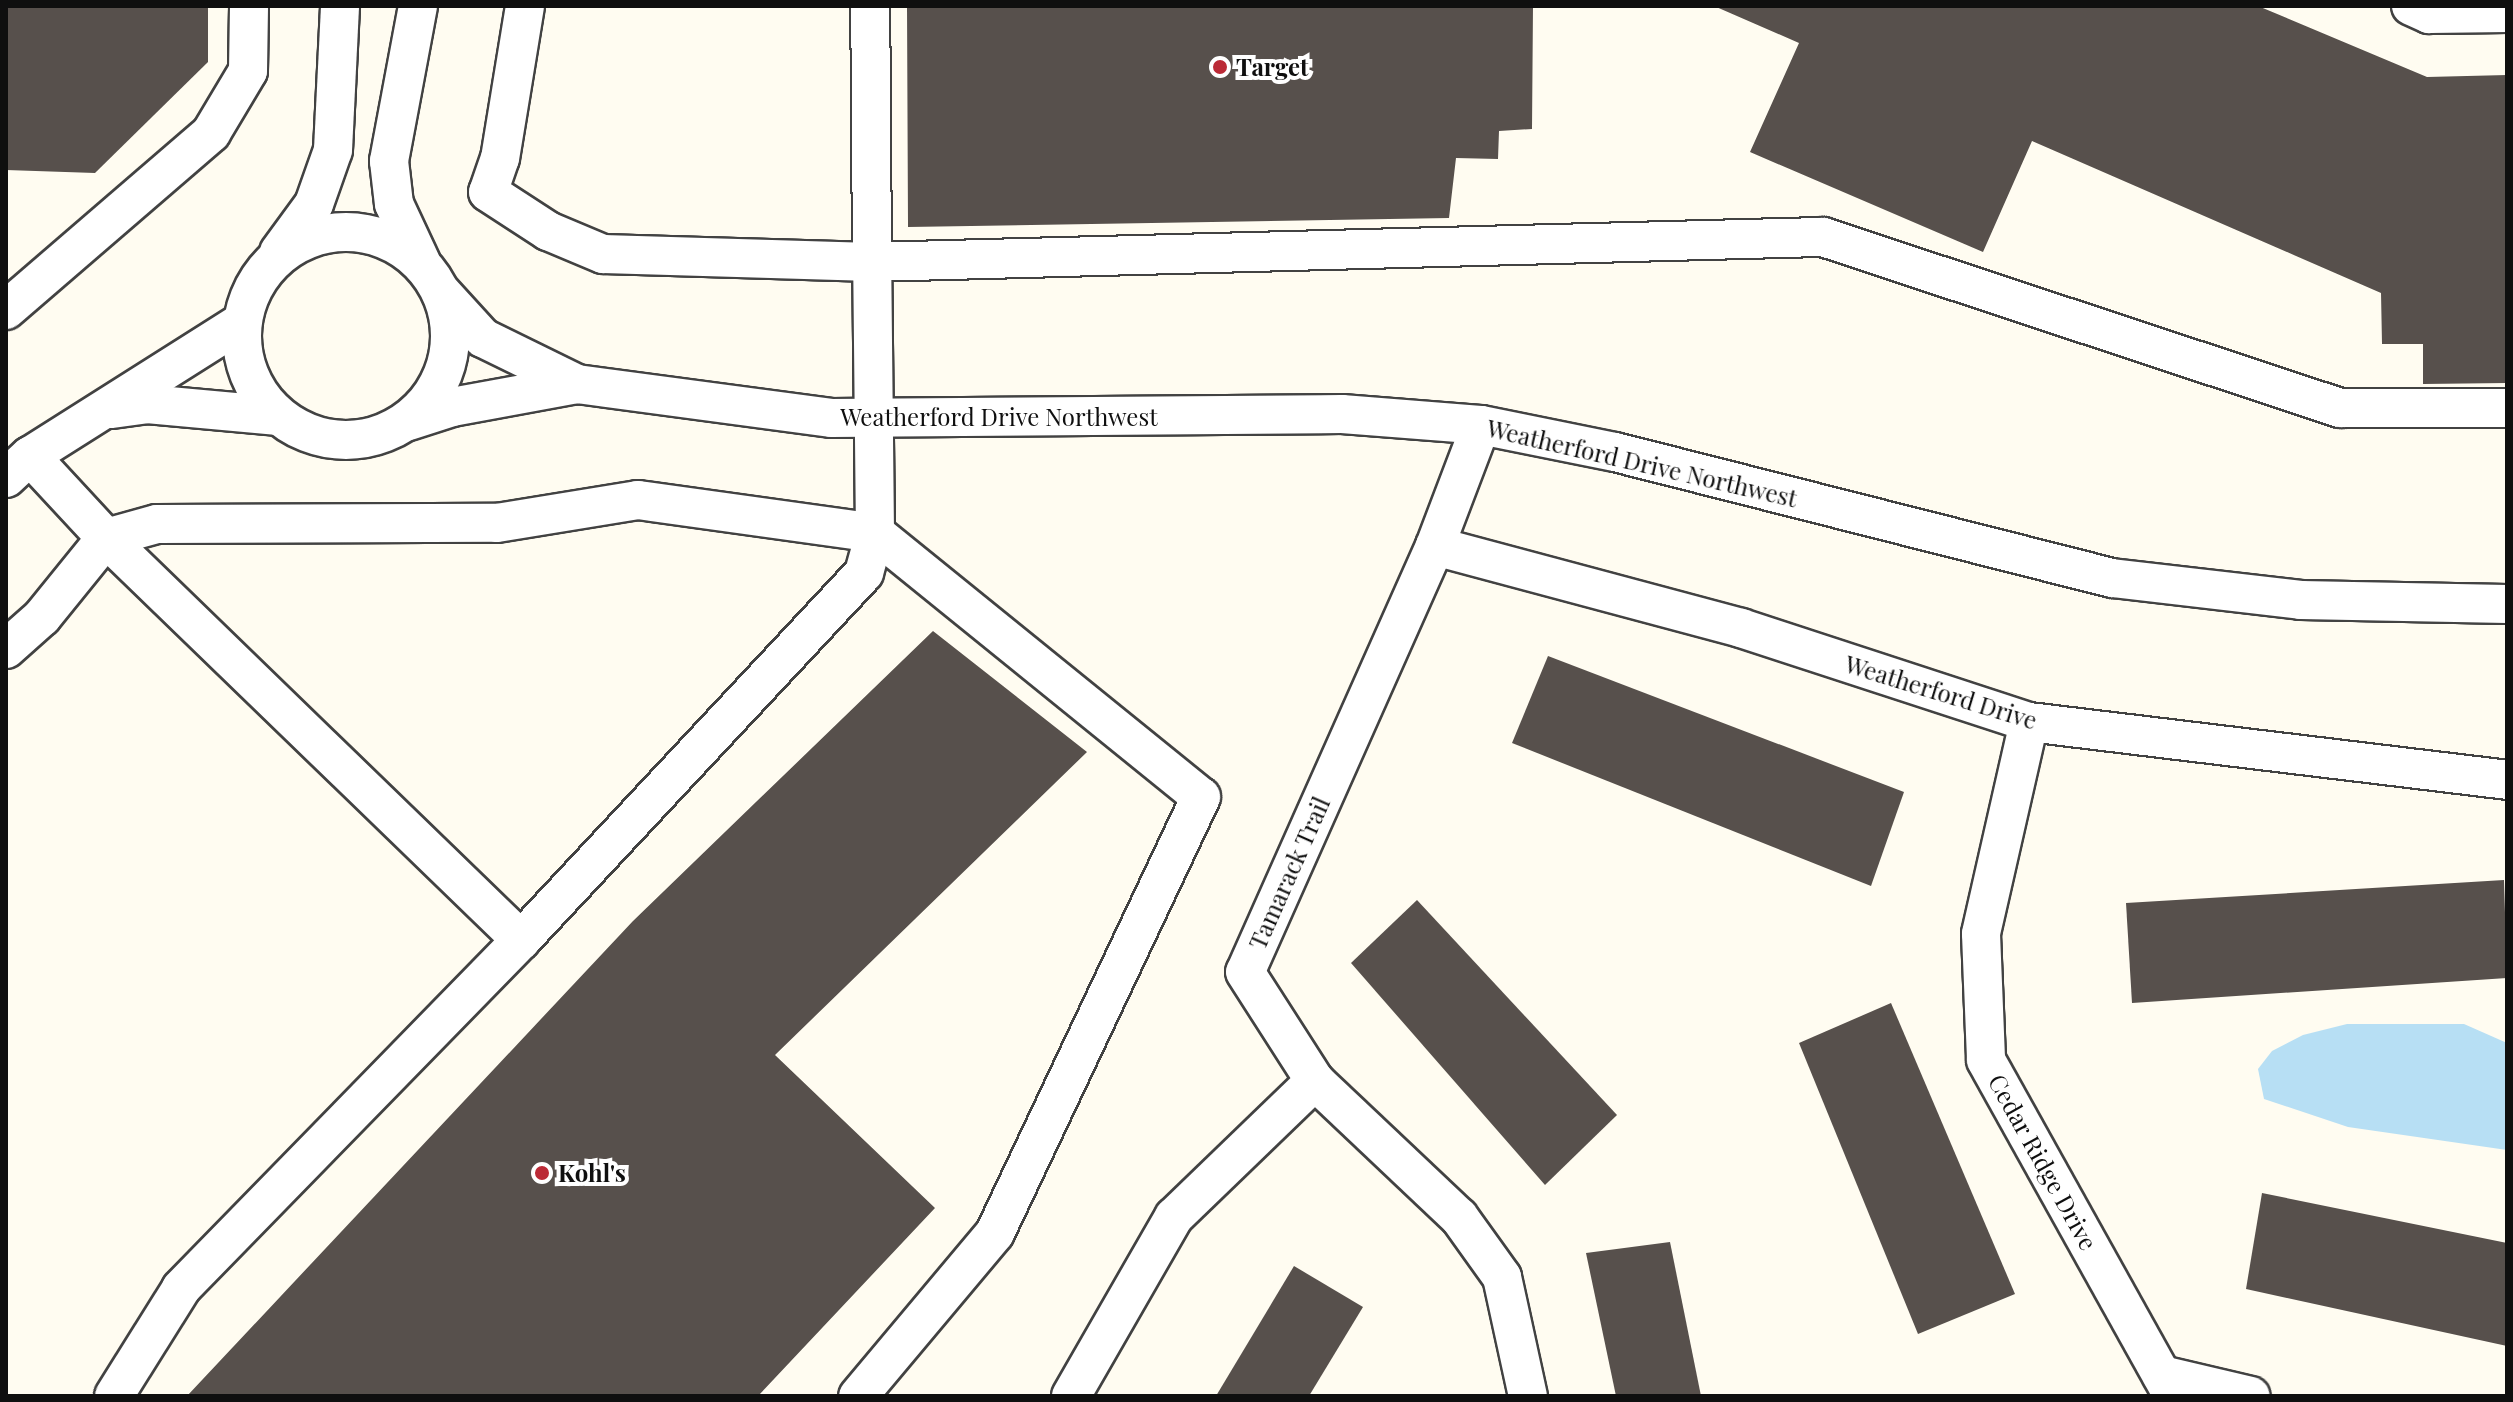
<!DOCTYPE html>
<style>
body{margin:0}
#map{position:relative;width:2513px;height:1402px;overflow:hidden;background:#fffcf1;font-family:"Playfair Display",serif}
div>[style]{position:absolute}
.water>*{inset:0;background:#b7dff4}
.building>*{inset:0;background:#57504c}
.roads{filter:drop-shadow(2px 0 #424242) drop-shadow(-2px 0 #424242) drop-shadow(0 2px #424242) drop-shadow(0 -2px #424242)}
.minor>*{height:38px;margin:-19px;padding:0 19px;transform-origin:19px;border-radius:19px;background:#fff}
.minor>.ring{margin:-19px;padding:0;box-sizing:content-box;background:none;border:38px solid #fff;border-radius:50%}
.dots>*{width:22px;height:22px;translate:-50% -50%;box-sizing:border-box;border:4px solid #fff;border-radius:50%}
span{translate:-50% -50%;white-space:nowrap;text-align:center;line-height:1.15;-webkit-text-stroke:8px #fff;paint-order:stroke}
.poi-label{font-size:24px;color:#0f0f0f;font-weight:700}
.left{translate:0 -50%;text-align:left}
.street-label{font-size:24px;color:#0f0f0f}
.frame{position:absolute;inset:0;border:8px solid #0f0f0f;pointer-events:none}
</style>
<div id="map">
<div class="water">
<div style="clip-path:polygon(2347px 1024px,2464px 1024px,2507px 1043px,2507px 1150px,2348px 1127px,2264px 1099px,2258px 1069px,2272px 1051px,2303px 1035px)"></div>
</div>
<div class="building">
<div style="clip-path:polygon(6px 6px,208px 6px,208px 62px,95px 173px,6px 170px)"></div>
<div style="clip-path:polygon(907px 6px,1533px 6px,1532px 129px,1499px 131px,1498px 159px,1456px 158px,1449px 218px,908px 227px)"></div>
<div style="clip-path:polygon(1714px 6px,2258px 6px,2427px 77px,2507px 75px,2507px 383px,2423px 384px,2423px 344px,2382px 344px,2381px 293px,2032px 141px,1983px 252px,1750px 152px,1799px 43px)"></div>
<div style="clip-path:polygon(933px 631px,1087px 752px,775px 1055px,935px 1208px,758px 1396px,187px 1396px,633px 921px)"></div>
<div style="clip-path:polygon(1548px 656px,1904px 792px,1871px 886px,1512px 743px)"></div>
<div style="clip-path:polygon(2504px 880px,2507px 978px,2132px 1003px,2126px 903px)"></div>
<div style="clip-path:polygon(1417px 900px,1617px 1115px,1545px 1185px,1351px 963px)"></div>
<div style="clip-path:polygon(1891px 1003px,2015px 1294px,1918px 1334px,1799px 1043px)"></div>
<div style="clip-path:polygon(2262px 1193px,2507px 1243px,2507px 1346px,2246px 1289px)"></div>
<div style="clip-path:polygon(1670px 1242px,1701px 1396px,1616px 1396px,1586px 1253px)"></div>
<div style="clip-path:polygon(1294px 1266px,1363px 1307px,1309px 1396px,1216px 1396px)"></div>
</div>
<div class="roads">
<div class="minor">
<div style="left:418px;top:6px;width:158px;rotate:100.6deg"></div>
<div style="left:389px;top:161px;width:43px;rotate:83.4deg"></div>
<div style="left:394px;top:204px;width:64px;rotate:65deg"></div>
<div style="left:525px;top:6px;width:154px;rotate:99.3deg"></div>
<div style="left:500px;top:158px;width:36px;rotate:109deg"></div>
<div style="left:488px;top:192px;width:72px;rotate:33deg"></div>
<div style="left:548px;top:231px;width:60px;rotate:22.7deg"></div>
<div style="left:603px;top:254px;width:269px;rotate:1.7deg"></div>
<div style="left:872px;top:262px;width:256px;rotate:-90.4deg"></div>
<div style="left:2411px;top:6px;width:20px;rotate:24deg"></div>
<div style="left:2429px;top:14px;width:78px;rotate:-0.7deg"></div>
<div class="ring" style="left:242px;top:232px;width:170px;height:170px"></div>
<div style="left:279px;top:252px;width:59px;rotate:-53.9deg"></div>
<div style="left:314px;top:204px;width:57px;rotate:-70.6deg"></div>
<div style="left:333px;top:150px;width:144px;rotate:-87.2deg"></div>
<div style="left:442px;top:293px;width:61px;rotate:47.7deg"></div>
<div style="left:483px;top:338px;width:105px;rotate:26.1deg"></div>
<div style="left:6px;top:310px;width:271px;rotate:-40.8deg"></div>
<div style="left:211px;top:133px;width:72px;rotate:-59.2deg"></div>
<div style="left:248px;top:71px;width:65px;rotate:-89.1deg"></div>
<div style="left:112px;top:409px;width:35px;rotate:-8deg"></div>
<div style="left:147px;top:404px;width:132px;rotate:5.2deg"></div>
<div style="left:409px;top:421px;width:45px;rotate:-18deg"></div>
<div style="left:452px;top:407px;width:127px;rotate:-10.4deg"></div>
<div style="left:577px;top:384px;width:256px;rotate:7.6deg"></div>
<div style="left:831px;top:418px;width:511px;rotate:-0.45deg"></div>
<div style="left:1342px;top:414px;width:139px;rotate:4.5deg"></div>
<div style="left:1481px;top:425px;width:137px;rotate:11.4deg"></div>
<div style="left:1615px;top:452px;width:513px;rotate:14.23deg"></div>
<div style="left:2112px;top:578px;width:190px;rotate:6.6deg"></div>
<div style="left:2301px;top:600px;width:206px;rotate:1.1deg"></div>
<div style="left:1481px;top:425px;width:129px;rotate:110.8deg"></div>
<div style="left:1435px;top:546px;width:466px;rotate:114deg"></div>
<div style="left:1245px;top:972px;width:130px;rotate:57.3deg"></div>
<div style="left:1315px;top:1081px;width:198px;rotate:43.4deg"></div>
<div style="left:1459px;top:1217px;width:74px;rotate:54.4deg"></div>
<div style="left:1502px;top:1277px;width:122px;rotate:77.7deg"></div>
<div style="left:30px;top:456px;width:112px;rotate:47.2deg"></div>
<div style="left:106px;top:538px;width:578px;rotate:44.09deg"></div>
<div style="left:521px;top:940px;width:487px;rotate:134.3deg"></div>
<div style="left:181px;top:1289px;width:126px;rotate:122.1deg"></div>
<div style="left:6px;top:478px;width:33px;rotate:-43deg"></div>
<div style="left:30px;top:456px;width:251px;rotate:-32.3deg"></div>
<div style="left:1435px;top:546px;width:317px;rotate:15deg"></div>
<div style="left:1741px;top:628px;width:303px;rotate:18.1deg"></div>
<div style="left:2029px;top:722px;width:482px;rotate:6.9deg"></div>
<div style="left:6px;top:649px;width:48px;rotate:-41.6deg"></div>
<div style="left:42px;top:617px;width:102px;rotate:-51deg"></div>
<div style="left:106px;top:538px;width:53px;rotate:-15.4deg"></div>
<div style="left:157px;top:524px;width:340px;rotate:-0.2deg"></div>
<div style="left:497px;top:523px;width:143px;rotate:-9.3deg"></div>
<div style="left:638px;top:500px;width:239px;rotate:7.9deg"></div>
<div style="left:875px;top:533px;width:419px;rotate:39deg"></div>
<div style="left:1201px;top:797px;width:482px;rotate:115.3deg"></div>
<div style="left:995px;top:1233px;width:213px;rotate:130deg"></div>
<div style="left:2029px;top:722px;width:217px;rotate:102.8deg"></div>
<div style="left:1981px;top:934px;width:126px;rotate:87.7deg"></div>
<div style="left:1986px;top:1060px;width:385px;rotate:60.9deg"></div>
<div style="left:521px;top:940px;width:502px;rotate:-46.94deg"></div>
<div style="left:864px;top:573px;width:41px;rotate:-74.6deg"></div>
<div style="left:875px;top:533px;width:271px;rotate:-90.6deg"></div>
<div style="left:872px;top:262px;width:951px;rotate:-1.51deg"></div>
<div style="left:1823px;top:237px;width:545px;rotate:18.3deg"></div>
<div style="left:2340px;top:408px;width:167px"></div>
<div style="left:2162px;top:1375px;width:91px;rotate:13.3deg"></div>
<div style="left:1071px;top:1396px;width:207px;rotate:-60.1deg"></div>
<div style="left:1174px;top:1217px;width:196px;rotate:-44deg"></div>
</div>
</div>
<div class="dots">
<div style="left:1220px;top:67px;background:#bb2a36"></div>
<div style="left:542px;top:1173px;background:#bb2a36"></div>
</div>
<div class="poi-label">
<span class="left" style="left:1236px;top:67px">Target</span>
<span class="left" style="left:558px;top:1173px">Kohl's</span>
</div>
<div class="street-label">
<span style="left:999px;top:417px">Weatherford Drive Northwest</span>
<span style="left:1642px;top:463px;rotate:13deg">Weatherford Drive Northwest</span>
<span style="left:1941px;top:692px;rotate:17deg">Weatherford Drive</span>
<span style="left:1289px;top:873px;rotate:-66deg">Tamarack Trail</span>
<span style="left:2043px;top:1162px;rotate:61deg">Cedar Ridge Drive</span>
</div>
<div class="frame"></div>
</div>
